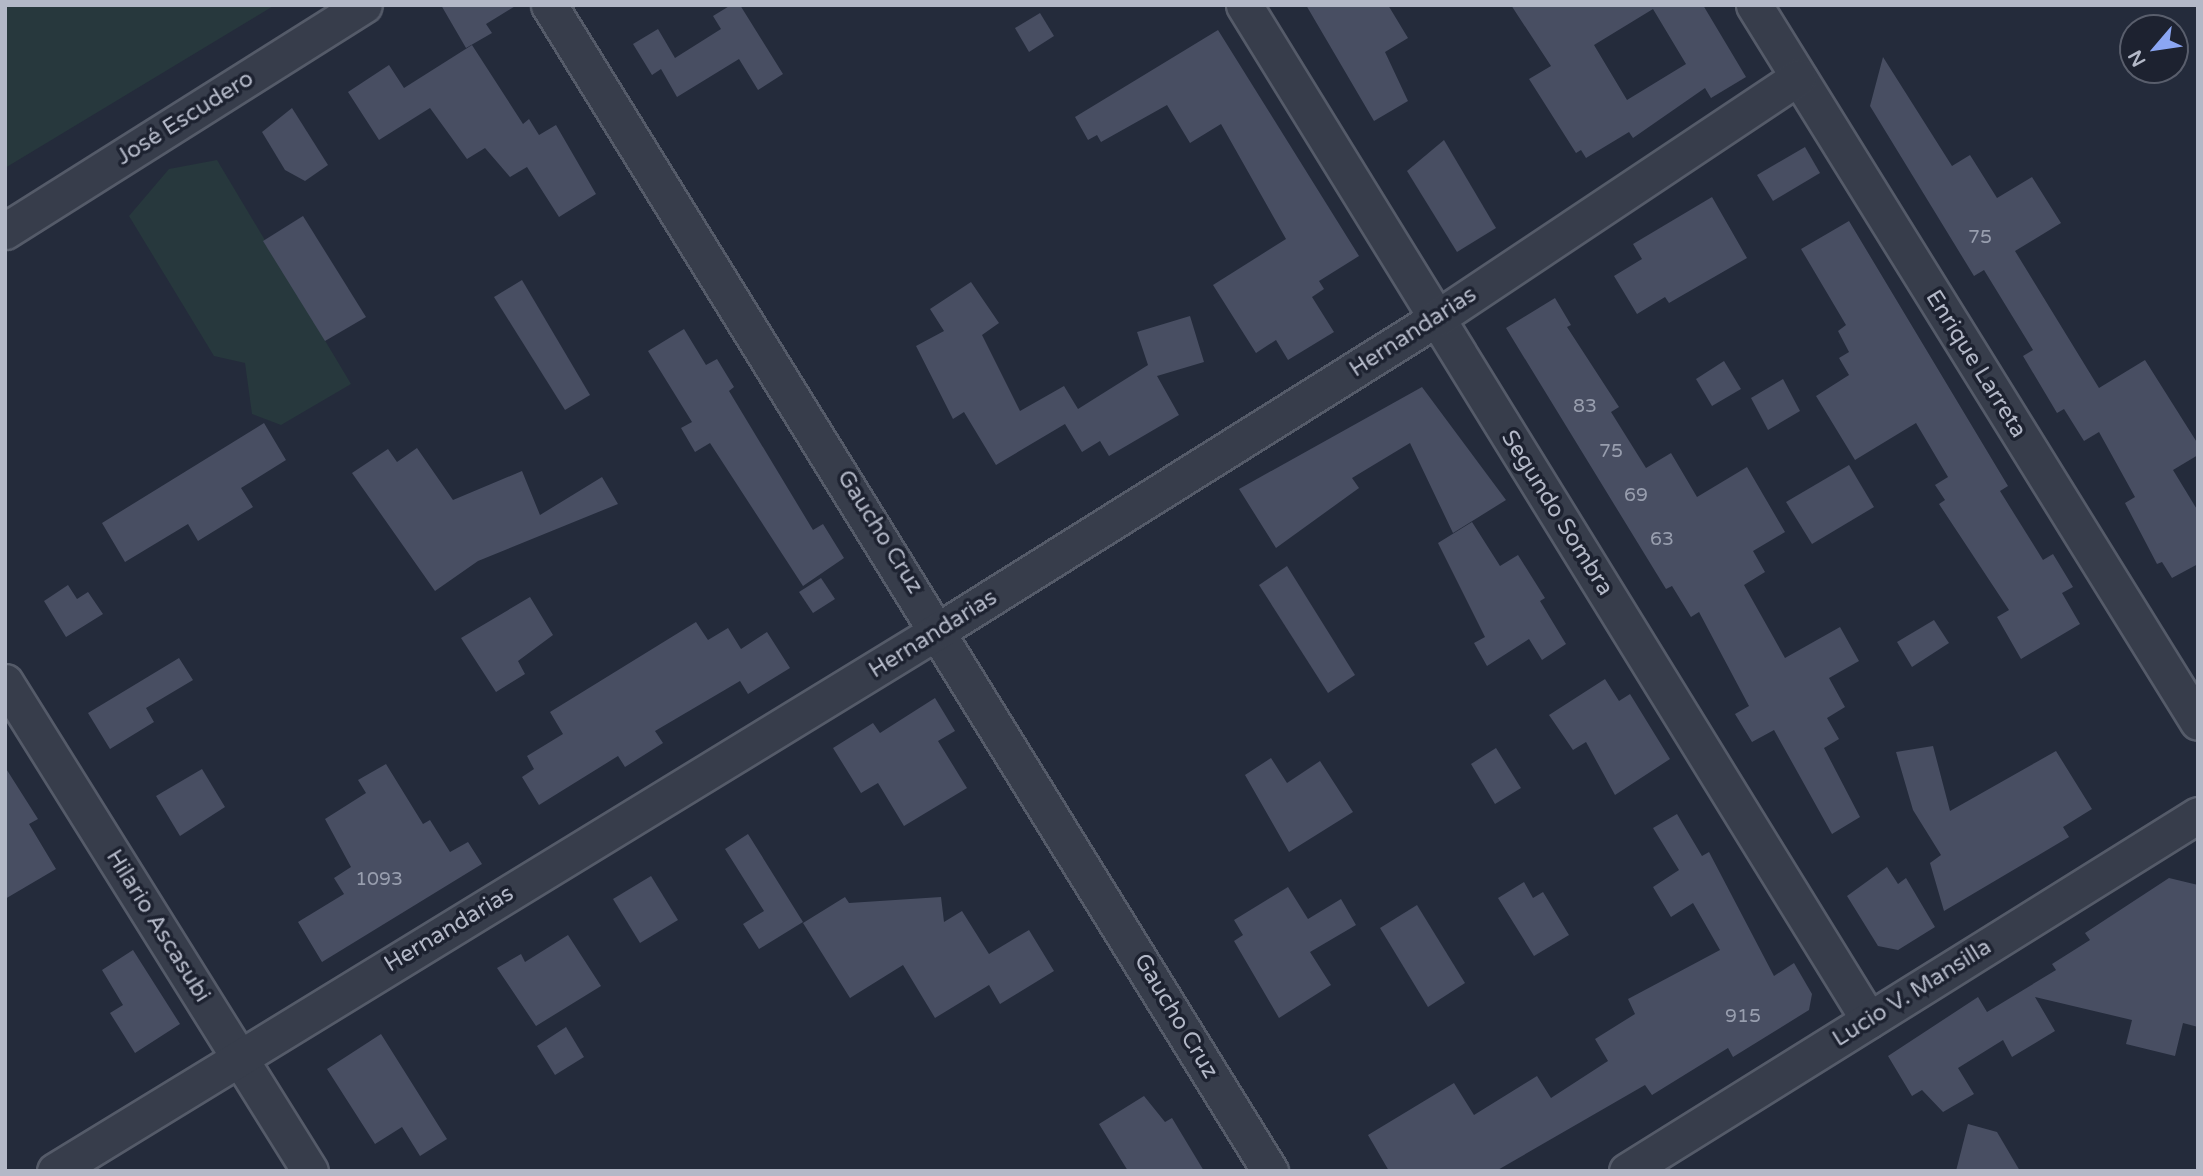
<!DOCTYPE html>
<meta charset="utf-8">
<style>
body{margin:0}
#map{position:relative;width:2203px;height:1176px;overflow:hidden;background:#242b3b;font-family:"Varela Round",sans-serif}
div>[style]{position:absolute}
.green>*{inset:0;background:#27383d}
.building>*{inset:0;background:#484e62}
.roads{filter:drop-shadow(2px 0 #555b69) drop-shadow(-2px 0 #555b69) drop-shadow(0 2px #555b69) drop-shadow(0 -2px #555b69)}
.minor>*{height:35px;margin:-17.5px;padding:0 17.5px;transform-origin:17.5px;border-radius:17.5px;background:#373d4b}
span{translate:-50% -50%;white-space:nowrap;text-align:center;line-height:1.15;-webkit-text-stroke:7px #1d2230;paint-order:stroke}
.number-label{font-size:19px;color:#989eae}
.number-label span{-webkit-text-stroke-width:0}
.street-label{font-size:23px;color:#b3b8c7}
.frame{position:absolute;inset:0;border:7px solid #b3b8c7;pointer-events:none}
.north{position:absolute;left:2119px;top:14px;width:70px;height:70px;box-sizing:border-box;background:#1d2230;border:2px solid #595e6c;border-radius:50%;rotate:241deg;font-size:19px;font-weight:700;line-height:28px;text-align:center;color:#b3b8c7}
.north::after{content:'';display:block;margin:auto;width:24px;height:32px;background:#8ba6f3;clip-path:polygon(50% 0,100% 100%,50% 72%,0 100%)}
</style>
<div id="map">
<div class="green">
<div style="clip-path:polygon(5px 5px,275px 5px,5px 168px)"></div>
<div style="clip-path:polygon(217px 160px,351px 384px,281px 425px,252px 414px,245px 363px,214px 356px,129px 216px,169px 169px)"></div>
</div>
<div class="building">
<div style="clip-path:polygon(441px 5px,517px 5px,486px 24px,492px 33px,466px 48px)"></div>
<div style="clip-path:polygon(731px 5px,740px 5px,783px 74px,758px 90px,739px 59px,677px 97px,661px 69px,652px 75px,633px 44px,658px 29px,675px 58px,721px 29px,713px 16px)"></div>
<div style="clip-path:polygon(1306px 5px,1388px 5px,1408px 38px,1385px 52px,1408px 101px,1374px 121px)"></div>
<div style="clip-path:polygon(evenodd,1511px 5px,1703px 5px,1746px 77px,1711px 98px,1705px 88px,1633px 138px,1629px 132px,1586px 158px,1581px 150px,1576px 153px,1529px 79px,1551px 66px,1511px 5px,1653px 9px,1686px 64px,1627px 100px,1594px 45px,1653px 9px)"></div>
<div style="clip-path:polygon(1040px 13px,1054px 36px,1029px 52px,1015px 28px)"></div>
<div style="clip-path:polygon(1218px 30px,1359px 256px,1319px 281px,1324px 289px,1312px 297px,1334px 332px,1288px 360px,1276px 340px,1256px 353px,1213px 285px,1286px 239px,1221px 124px,1190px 143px,1167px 105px,1101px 142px,1097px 135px,1088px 140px,1075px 117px)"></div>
<div style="clip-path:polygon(472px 45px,523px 124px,529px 119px,539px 135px,556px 125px,596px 194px,559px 217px,527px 167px,510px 177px,485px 148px,467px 159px,430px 108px,379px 140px,348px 92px,389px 65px,404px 88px)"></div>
<div style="clip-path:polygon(1883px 57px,1952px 166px,1970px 155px,1997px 198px,2032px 177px,2061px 223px,2015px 251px,2099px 388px,2145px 360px,2198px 444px,2198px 455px,2173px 470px,2198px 511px,2198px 564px,2172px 578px,2162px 562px,2157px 564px,2125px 503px,2135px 497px,2099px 432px,2084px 441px,2064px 409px,2057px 413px,2023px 356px,2033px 350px,1984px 270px,1974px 276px,1870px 106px)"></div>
<div style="clip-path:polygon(292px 108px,328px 165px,305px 181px,285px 170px,262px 132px)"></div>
<div style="clip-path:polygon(1444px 140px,1496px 228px,1457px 252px,1407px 171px)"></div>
<div style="clip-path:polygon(1805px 147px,1820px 173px,1773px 201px,1757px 175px)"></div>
<div style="clip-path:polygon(1712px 197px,1747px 258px,1669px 303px,1665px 297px,1637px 314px,1614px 276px,1642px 259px,1633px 244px)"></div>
<div style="clip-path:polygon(303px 216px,366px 317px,325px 341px,263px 241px)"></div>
<div style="clip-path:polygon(1849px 221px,2008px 486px,2000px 491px,2043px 560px,2053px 554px,2073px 587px,2062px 593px,2080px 624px,2021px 659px,1997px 617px,2009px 610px,1939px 504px,1945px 500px,1935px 485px,1948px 477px,1916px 423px,1855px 460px,1816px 396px,1849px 375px,1839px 358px,1849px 352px,1838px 331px,1846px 325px,1801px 249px)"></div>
<div style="clip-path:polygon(522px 280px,590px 395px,565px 410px,494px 297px)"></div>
<div style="clip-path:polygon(971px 282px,999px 323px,982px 335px,1020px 411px,1064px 386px,1078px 409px,1148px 365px,1137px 332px,1190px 316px,1204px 362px,1157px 376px,1179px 415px,1109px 456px,1100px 441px,1082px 452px,1065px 424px,996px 465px,964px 412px,953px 419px,916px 346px,944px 331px,930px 309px)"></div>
<div style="clip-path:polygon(1555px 298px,1571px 325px,1567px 327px,1619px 407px,1611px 412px,1646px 468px,1671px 453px,1697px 497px,1747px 467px,1785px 532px,1753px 551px,1765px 572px,1744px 585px,1785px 658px,1840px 627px,1859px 661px,1829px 678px,1845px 707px,1827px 718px,1839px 739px,1824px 748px,1860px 817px,1832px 834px,1774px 730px,1752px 742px,1735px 714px,1749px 706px,1699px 612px,1691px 617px,1672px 586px,1666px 589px,1506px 328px)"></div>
<div style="clip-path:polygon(684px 329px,706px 365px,717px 359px,734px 387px,729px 391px,813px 530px,823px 524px,844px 558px,803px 586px,710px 443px,695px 452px,681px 428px,692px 422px,648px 351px)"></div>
<div style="clip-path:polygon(1724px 361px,1741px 389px,1712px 406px,1696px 379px)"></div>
<div style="clip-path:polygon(1783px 379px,1800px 411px,1768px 430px,1751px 398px)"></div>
<div style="clip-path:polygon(1422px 387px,1506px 500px,1453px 533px,1410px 443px,1352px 478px,1359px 488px,1276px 548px,1239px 489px)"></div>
<div style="clip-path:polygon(264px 423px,286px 460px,241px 488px,253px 507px,198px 541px,188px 524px,125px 562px,102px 523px)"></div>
<div style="clip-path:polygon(417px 448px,453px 500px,522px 471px,540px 515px,602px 477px,618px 504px,478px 561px,435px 591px,352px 473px,388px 449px,397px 462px)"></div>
<div style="clip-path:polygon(1849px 465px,1874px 507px,1812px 544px,1786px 502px)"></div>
<div style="clip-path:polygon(1472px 522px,1500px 566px,1518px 555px,1545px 598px,1540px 601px,1566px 644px,1542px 660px,1529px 639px,1487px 666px,1474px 643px,1485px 637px,1438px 543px)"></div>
<div style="clip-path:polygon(1287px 566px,1355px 675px,1328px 693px,1259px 585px)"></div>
<div style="clip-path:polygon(821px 578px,835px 599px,813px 613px,799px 592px)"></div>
<div style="clip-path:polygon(68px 585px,77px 599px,88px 592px,103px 614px,66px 637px,44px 601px)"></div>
<div style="clip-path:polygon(530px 597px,553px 635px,518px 661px,525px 674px,496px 692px,461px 638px)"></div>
<div style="clip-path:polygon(1934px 620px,1949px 643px,1912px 667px,1897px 642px)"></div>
<div style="clip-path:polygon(696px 622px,708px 640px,728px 628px,741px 649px,767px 632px,790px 668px,748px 694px,740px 681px,655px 731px,663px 743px,625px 767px,618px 756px,539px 805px,522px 777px,534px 769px,527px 756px,563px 734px,550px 712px)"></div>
<div style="clip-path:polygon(179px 658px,193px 680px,146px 708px,154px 722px,110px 749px,88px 713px)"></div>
<div style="clip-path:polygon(1605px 679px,1619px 701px,1630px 694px,1670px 759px,1615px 795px,1586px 742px,1573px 750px,1549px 715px)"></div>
<div style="clip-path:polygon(935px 698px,955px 731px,938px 741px,967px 788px,904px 826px,878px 783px,861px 793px,833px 748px,873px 723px,880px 733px)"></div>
<div style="clip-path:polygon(1933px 746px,1950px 811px,2056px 751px,2092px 809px,2063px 827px,2069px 837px,1944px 911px,1930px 863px,1941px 855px,1913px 810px,1896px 752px)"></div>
<div style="clip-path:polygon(1496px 748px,1521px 788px,1495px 804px,1471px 764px)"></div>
<div style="clip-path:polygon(1271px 758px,1287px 783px,1320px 761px,1353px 812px,1289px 852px,1245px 775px)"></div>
<div style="clip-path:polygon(386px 764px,423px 824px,430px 820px,450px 852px,468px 842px,482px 864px,322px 962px,298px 922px,344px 894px,334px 878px,351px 867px,325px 819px,366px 793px,358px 780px)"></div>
<div style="clip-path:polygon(5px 767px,38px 819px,29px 824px,56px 869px,5px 899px)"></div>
<div style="clip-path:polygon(202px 769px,225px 807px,180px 836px,156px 796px)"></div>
<div style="clip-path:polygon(1677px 814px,1702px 856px,1709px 852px,1774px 976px,1794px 963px,1812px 994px,1809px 1010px,1733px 1057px,1728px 1048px,1652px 1095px,1645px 1085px,1496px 1171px,1389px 1171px,1368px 1135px,1454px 1083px,1474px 1115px,1537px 1076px,1551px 1098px,1608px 1061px,1595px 1039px,1635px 1014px,1628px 999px,1720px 950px,1693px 903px,1671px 917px,1653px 887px,1679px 870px,1653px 828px)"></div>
<div style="clip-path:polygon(748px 834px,803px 922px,759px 949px,743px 924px,764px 911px,725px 849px)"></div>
<div style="clip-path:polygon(1887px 867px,1898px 884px,1906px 878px,1935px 927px,1898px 950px,1878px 946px,1847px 896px)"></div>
<div style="clip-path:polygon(651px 876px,678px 920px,640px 943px,613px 899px)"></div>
<div style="clip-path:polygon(2169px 878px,2198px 885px,2198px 1027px,2183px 1023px,2175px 1056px,2126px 1044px,2132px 1020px,2035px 997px,2055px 1031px,2012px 1057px,2003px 1040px,1958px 1068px,1974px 1094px,1943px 1112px,1922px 1090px,1912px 1096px,1888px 1056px,1978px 997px,1987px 1012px,2056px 970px,2052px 964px,2090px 940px,2085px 933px)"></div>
<div style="clip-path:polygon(1524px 882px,1533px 898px,1543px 892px,1569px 935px,1534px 956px,1498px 898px)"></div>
<div style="clip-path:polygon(1288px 887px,1308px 919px,1341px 899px,1356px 925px,1310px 952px,1331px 985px,1279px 1018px,1234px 941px,1243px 935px,1234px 920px)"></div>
<div style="clip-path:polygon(845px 897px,849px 903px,941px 897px,944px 922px,962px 911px,989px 954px,1029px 930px,1054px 971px,1000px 1004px,989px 985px,935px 1018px,903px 965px,850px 998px,803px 923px)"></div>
<div style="clip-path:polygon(1417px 905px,1465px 983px,1428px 1007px,1380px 928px)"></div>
<div style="clip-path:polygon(568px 935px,601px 986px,536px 1026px,497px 968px,521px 954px,525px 962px)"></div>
<div style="clip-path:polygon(133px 950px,180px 1024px,135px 1053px,110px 1013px,123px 1005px,102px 970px)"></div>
<div style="clip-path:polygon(566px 1027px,584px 1057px,555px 1075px,537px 1046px)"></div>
<div style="clip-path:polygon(381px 1034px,447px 1139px,420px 1156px,402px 1127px,375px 1144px,327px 1069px)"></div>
<div style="clip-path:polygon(1144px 1096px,1165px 1122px,1172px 1118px,1204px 1171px,1128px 1171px,1099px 1124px)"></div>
<div style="clip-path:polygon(1968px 1124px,1997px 1132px,2020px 1171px,1956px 1171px)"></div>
</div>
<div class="roads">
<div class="minor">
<div style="left:549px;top:5px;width:1371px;rotate:58.27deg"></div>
<div style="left:1244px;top:5px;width:1192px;rotate:58.38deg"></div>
<div style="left:1754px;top:5px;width:843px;rotate:58.23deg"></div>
<div style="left:5px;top:231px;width:424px;rotate:-32.2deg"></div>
<div style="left:5px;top:682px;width:576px;rotate:58.05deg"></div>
<div style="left:55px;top:1171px;width:1039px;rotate:-31.46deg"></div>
<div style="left:941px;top:629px;width:585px;rotate:-32.09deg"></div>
<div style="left:1437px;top:318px;width:434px;rotate:-33.7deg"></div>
<div style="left:1627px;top:1171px;width:673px;rotate:-31.94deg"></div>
</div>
</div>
<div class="number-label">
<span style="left:1980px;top:238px">75</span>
<span style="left:1585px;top:407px">83</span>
<span style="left:1611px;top:452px">75</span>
<span style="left:1636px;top:496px">69</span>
<span style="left:1662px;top:540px">63</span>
<span style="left:379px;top:880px">1093</span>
<span style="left:1743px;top:1017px">915</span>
</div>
<div class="street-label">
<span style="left:185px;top:118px;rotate:-32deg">José Escudero</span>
<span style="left:1413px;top:332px;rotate:-33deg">Hernandarias</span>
<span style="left:1976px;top:364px;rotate:58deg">Enrique Larreta</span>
<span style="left:1557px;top:513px;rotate:58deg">Segundo Sombra</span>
<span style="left:880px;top:532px;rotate:58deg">Gaucho Cruz</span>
<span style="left:933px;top:634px;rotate:-32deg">Hernandarias</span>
<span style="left:158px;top:926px;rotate:58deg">Hilario Ascasubi</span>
<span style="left:449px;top:929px;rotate:-31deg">Hernandarias</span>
<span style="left:1912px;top:993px;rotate:-32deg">Lucio V. Mansilla</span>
<span style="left:1176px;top:1016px;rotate:59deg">Gaucho Cruz</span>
</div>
<div class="frame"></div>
<div class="north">N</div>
</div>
